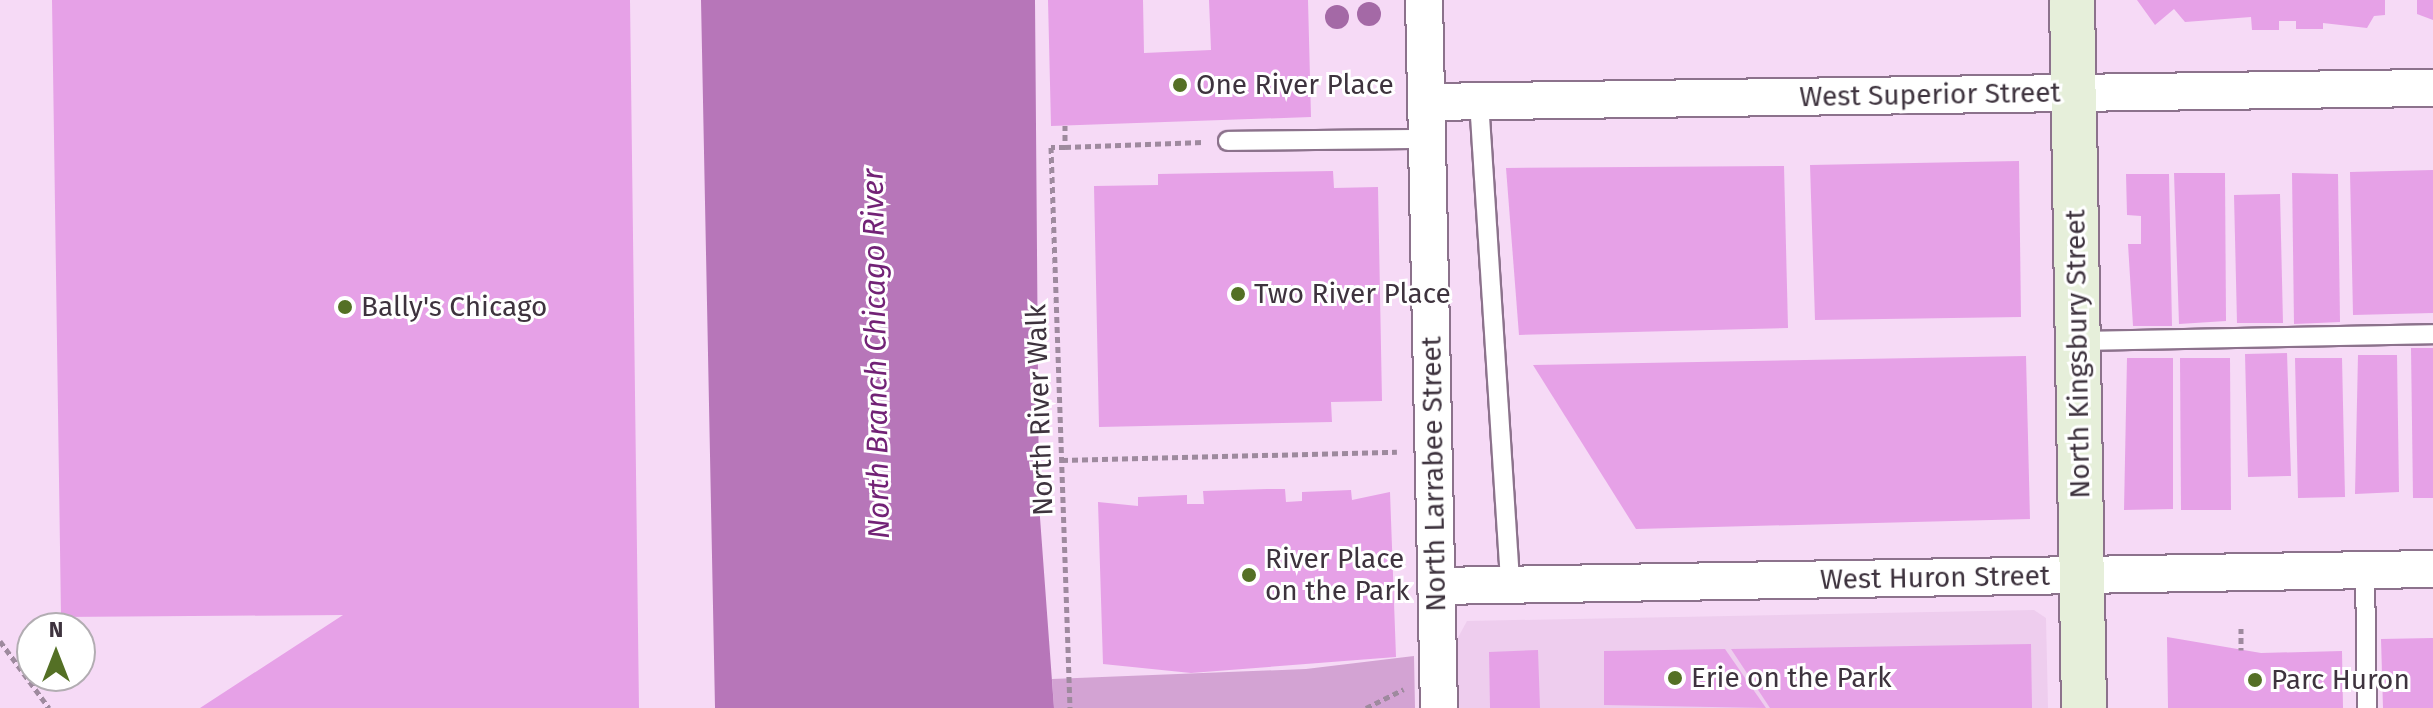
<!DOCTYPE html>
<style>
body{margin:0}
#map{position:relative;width:2433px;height:708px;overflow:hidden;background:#f6daf6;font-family:"Fira Sans",sans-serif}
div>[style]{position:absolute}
.built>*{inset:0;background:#eecdee}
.green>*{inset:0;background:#d3a3d3}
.water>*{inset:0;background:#b776b9}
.building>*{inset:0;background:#e6a1e7}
.path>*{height:5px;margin-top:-2.5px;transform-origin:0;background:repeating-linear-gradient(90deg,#9e8a9e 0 6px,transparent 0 10px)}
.roads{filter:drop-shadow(2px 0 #8c728c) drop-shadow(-2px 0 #8c728c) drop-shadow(0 2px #8c728c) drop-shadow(0 -2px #8c728c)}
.lane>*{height:18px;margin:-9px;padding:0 9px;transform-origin:9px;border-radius:9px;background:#fff}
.street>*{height:36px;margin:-18px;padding:0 18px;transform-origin:18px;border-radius:18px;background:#fff}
.secondary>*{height:44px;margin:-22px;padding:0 22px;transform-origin:22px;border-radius:22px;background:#e6efda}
.trees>*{width:24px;height:24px;margin:-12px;border-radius:50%;background:#a469a6}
.dots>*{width:22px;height:22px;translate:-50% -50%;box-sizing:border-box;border:4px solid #fff;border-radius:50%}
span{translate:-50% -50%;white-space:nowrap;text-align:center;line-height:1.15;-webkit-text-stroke:6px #fff;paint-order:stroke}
.poi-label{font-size:28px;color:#3e333e}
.left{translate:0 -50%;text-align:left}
.street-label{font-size:28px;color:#3e333e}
.water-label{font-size:30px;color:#722276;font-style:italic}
.north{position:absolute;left:16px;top:612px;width:80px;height:80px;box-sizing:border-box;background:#fff;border:2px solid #b2adb2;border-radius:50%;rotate:0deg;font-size:22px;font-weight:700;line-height:32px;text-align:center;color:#3e333e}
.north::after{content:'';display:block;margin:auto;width:28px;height:36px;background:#547025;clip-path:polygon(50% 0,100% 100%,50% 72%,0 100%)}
</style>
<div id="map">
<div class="built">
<div style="clip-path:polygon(2034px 610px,2046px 618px,2048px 708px,1457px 708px,1455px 643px,1467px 621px)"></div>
</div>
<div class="green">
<div style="clip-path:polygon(1414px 656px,1415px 708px,1054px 708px,1052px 679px,1306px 669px)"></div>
</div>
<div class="water">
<div style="clip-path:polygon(701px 0,1035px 0,1039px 504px,1054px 708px,715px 708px)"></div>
</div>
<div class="building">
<div style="clip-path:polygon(52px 0,630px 0,639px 708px,200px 708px,343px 615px,61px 617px)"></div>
<div style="clip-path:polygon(1048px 0,1143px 0,1144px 53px,1211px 50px,1209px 0,1308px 0,1311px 117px,1051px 126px)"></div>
<div style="clip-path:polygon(2137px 0,2385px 0,2385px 15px,2374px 16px,2367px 28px,2323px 23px,2323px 29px,2296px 29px,2296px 21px,2279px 21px,2279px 30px,2252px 30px,2251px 17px,2185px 22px,2174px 9px,2155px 25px)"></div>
<div style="clip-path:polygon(2417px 0,2433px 0,2433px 20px,2417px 14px)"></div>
<div style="clip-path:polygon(2019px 161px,2021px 317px,1815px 320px,1810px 165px)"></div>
<div style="clip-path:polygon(1784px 166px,1788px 328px,1519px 335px,1506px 168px)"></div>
<div style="clip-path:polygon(2433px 170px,2433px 313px,2353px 315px,2350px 172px)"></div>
<div style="clip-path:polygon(1333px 171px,1334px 188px,1378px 187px,1382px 401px,1331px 402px,1332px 422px,1099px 427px,1094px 186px,1158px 185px,1158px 174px)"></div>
<div style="clip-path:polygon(2174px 173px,2225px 173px,2226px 321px,2179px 324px)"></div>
<div style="clip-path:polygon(2292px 173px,2338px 174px,2340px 322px,2294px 324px)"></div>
<div style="clip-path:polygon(2126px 174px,2169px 174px,2172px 326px,2133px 326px,2128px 244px,2141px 244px,2141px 216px,2127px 215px)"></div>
<div style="clip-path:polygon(2280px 194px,2283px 323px,2237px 323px,2234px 195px)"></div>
<div style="clip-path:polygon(2411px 348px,2433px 348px,2433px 498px,2413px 498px)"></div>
<div style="clip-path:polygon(2287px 353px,2291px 476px,2248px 477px,2245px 354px)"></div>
<div style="clip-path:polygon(2358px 355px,2397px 355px,2399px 492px,2355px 494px)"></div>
<div style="clip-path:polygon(2026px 356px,2030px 519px,1636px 529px,1533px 365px)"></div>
<div style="clip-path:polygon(2127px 358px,2173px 358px,2173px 509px,2124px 510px)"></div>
<div style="clip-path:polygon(2180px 358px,2230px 358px,2231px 510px,2181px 510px)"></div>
<div style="clip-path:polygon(2295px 358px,2342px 358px,2345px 497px,2298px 498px)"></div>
<div style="clip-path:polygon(1267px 489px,1285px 489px,1286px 502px,1302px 501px,1302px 492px,1351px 490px,1352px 500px,1390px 492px,1396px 657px,1191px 673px,1103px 664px,1098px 502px,1138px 506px,1138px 497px,1187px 495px,1187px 504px,1204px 504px,1203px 491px)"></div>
<div style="clip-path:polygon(2167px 637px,2261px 653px,2342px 651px,2343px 708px,2168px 708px)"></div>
<div style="clip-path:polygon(2433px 638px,2433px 708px,2383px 708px,2381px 639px)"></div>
<div style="clip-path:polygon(2031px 644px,2032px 708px,1770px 708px,1731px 649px)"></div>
<div style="clip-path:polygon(1725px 649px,1766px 708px,1604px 705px,1604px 651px)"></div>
<div style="clip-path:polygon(1538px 650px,1540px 708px,1490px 708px,1489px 652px)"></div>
</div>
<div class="path">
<div style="left:1065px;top:125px;width:22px;rotate:90deg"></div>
<div style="left:1065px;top:147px;width:14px;rotate:180deg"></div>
<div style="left:1051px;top:147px;width:561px;rotate:88.06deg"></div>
<div style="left:1065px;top:147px;width:138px;rotate:-2.1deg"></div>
<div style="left:1062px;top:460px;width:335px;rotate:-1.4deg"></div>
<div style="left:2241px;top:628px;width:22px;rotate:90deg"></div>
<div style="left:0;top:641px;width:83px;rotate:53.8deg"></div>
<div style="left:1366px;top:708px;width:42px;rotate:-26.6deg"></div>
</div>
<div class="roads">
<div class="lane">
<div style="left:1479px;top:101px;width:485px;rotate:86.3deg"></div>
<div style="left:1228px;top:141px;width:199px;rotate:-0.6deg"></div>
<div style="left:2077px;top:341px;width:356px;rotate:-1.1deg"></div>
<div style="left:2365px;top:571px;width:137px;rotate:89.2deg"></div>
</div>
<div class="street">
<div style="left:1424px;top:0;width:708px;rotate:88.79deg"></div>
<div style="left:1426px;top:102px;width:1007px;rotate:-0.8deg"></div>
<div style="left:1437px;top:586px;width:996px;rotate:-0.98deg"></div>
</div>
<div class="secondary">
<div style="left:2072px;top:0;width:708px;rotate:89.03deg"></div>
</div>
</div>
<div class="trees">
<div style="left:1369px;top:14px"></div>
<div style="left:1337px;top:17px"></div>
</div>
<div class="dots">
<div style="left:1180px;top:85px;background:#547025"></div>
<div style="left:1238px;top:294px;background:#547025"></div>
<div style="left:345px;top:307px;background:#547025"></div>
<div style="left:1249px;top:575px;background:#547025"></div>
<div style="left:1675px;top:678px;background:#547025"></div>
<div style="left:2255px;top:680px;background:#547025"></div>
</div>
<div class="poi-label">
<span class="left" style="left:1196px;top:85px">One River Place</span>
<span class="left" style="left:1254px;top:294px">Two River Place</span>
<span class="left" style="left:361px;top:307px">Bally's Chicago</span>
<span class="left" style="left:1265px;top:575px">River Place<br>on the Park</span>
<span class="left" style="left:1691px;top:678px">Erie on the Park</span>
<span class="left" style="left:2271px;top:680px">Parc Huron</span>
</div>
<div class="street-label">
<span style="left:1930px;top:95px;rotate:-1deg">West Superior Street</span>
<span style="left:2078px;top:354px;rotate:-91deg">North Kingsbury Street</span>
<span style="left:1040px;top:410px;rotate:-92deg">North River Walk</span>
<span style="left:1434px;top:474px;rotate:-91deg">North Larrabee Street</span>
<span style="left:1935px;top:578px;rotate:-1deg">West Huron Street</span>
</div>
<div class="water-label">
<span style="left:876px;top:354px;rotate:-91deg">North Branch Chicago River</span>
</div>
<div class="north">N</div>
</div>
